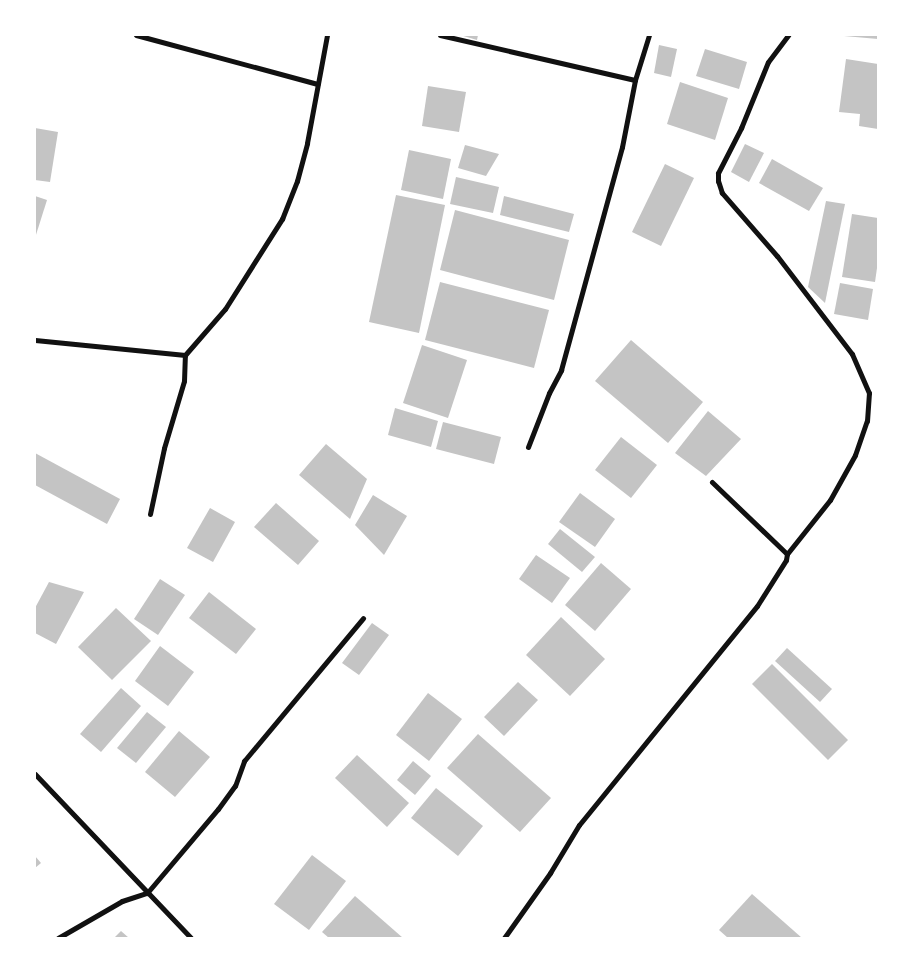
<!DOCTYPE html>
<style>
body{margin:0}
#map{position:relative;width:913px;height:973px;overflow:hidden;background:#fff;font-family:Cabin,sans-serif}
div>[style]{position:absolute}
.building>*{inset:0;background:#c4c4c4}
.minor>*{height:5px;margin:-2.5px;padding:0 2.5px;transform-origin:2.5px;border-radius:2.5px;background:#111}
span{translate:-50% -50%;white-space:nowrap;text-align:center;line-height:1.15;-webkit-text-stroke:4px #fff;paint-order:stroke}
.frame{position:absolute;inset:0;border:36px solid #fff;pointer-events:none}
</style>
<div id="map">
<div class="building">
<div style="clip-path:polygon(460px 35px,478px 35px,477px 40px)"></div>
<div style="clip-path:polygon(844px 35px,878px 35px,878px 39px,844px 36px)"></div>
<div style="clip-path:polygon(659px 45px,677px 49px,671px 77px,654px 73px)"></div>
<div style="clip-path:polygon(705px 49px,747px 62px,739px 89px,696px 76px)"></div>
<div style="clip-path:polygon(846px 59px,878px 64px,878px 129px,859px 126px,860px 114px,839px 112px)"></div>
<div style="clip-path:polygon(680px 82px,728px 98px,715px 140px,667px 124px)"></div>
<div style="clip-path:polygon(428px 86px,466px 92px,459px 132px,422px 126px)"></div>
<div style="clip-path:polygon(35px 128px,58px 132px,50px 182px,35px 180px)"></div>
<div style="clip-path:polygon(745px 144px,764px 153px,749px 182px,731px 172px)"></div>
<div style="clip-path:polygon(465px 145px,499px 154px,486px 176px,458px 168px)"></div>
<div style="clip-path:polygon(409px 150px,451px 159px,443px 199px,401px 190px)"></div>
<div style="clip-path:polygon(772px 159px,823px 188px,809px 211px,759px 183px)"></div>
<div style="clip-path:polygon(665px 164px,694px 178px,661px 246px,632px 232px)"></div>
<div style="clip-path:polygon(456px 177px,499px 187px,493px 213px,450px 204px)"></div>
<div style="clip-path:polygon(396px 195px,445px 205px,419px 333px,369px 322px)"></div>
<div style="clip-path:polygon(35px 196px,47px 200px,35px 238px)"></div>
<div style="clip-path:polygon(504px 196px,574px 214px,569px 232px,500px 215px)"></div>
<div style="clip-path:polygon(826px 201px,845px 204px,825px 303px,808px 287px)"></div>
<div style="clip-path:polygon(455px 210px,569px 240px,554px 300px,440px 270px)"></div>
<div style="clip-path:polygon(852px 214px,878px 218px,878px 261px,875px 282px,842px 277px)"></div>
<div style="clip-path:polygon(440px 282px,549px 310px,534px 368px,425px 340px)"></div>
<div style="clip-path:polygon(840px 283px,873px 289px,868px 320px,834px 314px)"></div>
<div style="clip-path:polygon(631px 340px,703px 402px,668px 443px,595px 381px)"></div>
<div style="clip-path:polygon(422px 345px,467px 360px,448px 418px,403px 403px)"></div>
<div style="clip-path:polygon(395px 408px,438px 421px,431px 447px,388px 435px)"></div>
<div style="clip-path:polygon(708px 411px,741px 439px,706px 476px,675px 453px)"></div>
<div style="clip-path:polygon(443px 422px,501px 437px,494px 464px,436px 449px)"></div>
<div style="clip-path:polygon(621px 437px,657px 465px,631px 498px,595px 470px)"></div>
<div style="clip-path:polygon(326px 444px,367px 479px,350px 519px,299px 475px)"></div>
<div style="clip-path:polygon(35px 453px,120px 499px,107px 524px,35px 485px)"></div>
<div style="clip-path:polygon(580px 493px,615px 519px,595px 547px,559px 522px)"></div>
<div style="clip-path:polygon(373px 495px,407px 516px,384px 555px,355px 525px)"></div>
<div style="clip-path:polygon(276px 503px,319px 541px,298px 565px,254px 527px)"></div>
<div style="clip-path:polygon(210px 508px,235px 522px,213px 562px,187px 548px)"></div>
<div style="clip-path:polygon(560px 529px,595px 557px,582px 572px,548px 544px)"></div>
<div style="clip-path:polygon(536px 555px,570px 578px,552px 603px,519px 579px)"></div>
<div style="clip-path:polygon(601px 563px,631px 589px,595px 631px,565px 605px)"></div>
<div style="clip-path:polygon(160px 579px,185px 595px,158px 635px,134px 619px)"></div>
<div style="clip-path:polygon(49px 582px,84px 592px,56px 644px,35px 633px,35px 608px)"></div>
<div style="clip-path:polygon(209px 592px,256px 629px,236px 654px,189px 618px)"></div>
<div style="clip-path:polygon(116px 608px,151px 641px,112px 680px,78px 647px)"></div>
<div style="clip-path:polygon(561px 617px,605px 659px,570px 696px,526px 655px)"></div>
<div style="clip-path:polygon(372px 623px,389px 635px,359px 675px,342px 663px)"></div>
<div style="clip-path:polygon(160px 646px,194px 672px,168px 706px,135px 681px)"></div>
<div style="clip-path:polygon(787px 648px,832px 689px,820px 702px,775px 661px)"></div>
<div style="clip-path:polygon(772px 664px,848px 740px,828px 760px,752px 684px)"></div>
<div style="clip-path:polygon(518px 682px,538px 700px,504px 736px,484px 717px)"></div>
<div style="clip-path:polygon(121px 688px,141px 706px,101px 752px,80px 734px)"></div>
<div style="clip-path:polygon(428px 693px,462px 719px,429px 761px,396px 735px)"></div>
<div style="clip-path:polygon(147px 712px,166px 727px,136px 763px,117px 748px)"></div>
<div style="clip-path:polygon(179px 731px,210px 757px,175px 797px,145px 772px)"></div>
<div style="clip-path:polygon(478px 734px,551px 798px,520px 832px,447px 768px)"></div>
<div style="clip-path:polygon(357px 755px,409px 803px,387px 827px,335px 778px)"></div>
<div style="clip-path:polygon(413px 761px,431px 776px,415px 795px,397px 780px)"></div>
<div style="clip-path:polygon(436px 788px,483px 826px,458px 856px,411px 818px)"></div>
<div style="clip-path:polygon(312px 855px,346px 881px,309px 930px,274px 904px)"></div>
<div style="clip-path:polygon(35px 856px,41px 863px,35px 868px)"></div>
<div style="clip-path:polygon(752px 894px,802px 938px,728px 938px,719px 930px)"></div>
<div style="clip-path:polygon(355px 896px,403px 938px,329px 938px,322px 932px)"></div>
<div style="clip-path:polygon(121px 931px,129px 938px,114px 938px)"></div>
</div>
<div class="minor">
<div style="left:136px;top:35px;width:188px;rotate:15.1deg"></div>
<div style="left:440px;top:35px;width:200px;rotate:13deg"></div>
<div style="left:35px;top:340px;width:151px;rotate:5.7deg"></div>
<div style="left:528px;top:447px;width:58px;rotate:-68.7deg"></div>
<div style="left:549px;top:393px;width:26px;rotate:-62deg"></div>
<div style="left:561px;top:370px;width:231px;rotate:-74.7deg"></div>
<div style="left:622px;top:147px;width:68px;rotate:-79deg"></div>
<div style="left:635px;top:80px;width:47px;rotate:-72.7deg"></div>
<div style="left:150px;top:514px;width:67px;rotate:-78deg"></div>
<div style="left:164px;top:448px;width:70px;rotate:-73.4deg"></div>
<div style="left:184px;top:381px;width:26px;rotate:-88deg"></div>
<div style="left:185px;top:355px;width:61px;rotate:-49deg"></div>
<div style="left:225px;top:309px;width:107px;rotate:-57.7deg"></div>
<div style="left:282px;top:219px;width:41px;rotate:-68.5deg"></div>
<div style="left:297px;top:181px;width:39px;rotate:-75deg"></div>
<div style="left:307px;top:143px;width:110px;rotate:-79.5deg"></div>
<div style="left:787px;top:554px;width:69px;rotate:-51.5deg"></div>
<div style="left:830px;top:500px;width:51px;rotate:-60.9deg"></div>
<div style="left:855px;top:455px;width:36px;rotate:-71deg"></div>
<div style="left:867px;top:421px;width:28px;rotate:-86deg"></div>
<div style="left:869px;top:393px;width:43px;rotate:-113.6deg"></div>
<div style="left:852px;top:354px;width:123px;rotate:-127.4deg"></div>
<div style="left:777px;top:256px;width:84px;rotate:-131.1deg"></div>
<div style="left:722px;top:193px;width:13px;rotate:-108deg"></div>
<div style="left:718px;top:181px;width:8px;rotate:-90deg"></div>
<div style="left:718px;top:173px;width:51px;rotate:-62.9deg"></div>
<div style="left:741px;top:128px;width:71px;rotate:-67.8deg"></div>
<div style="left:768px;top:62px;width:34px;rotate:-53deg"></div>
<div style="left:35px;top:774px;width:226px;rotate:46.4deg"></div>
<div style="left:58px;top:938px;width:74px;rotate:-30deg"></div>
<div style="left:122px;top:901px;width:26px;rotate:-18deg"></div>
<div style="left:147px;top:893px;width:110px;rotate:-49.8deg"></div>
<div style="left:218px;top:809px;width:29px;rotate:-54deg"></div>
<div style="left:235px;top:786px;width:27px;rotate:-70deg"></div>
<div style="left:244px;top:761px;width:186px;rotate:-50.2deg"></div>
<div style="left:504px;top:938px;width:80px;rotate:-54.7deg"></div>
<div style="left:550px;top:873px;width:56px;rotate:-58.9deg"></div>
<div style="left:579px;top:825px;width:282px;rotate:-50.9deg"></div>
<div style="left:757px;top:606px;width:54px;rotate:-57.8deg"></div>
<div style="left:786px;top:560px;width:6px;rotate:-81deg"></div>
<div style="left:787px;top:554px;width:104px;rotate:-136.2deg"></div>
</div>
<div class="frame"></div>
</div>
